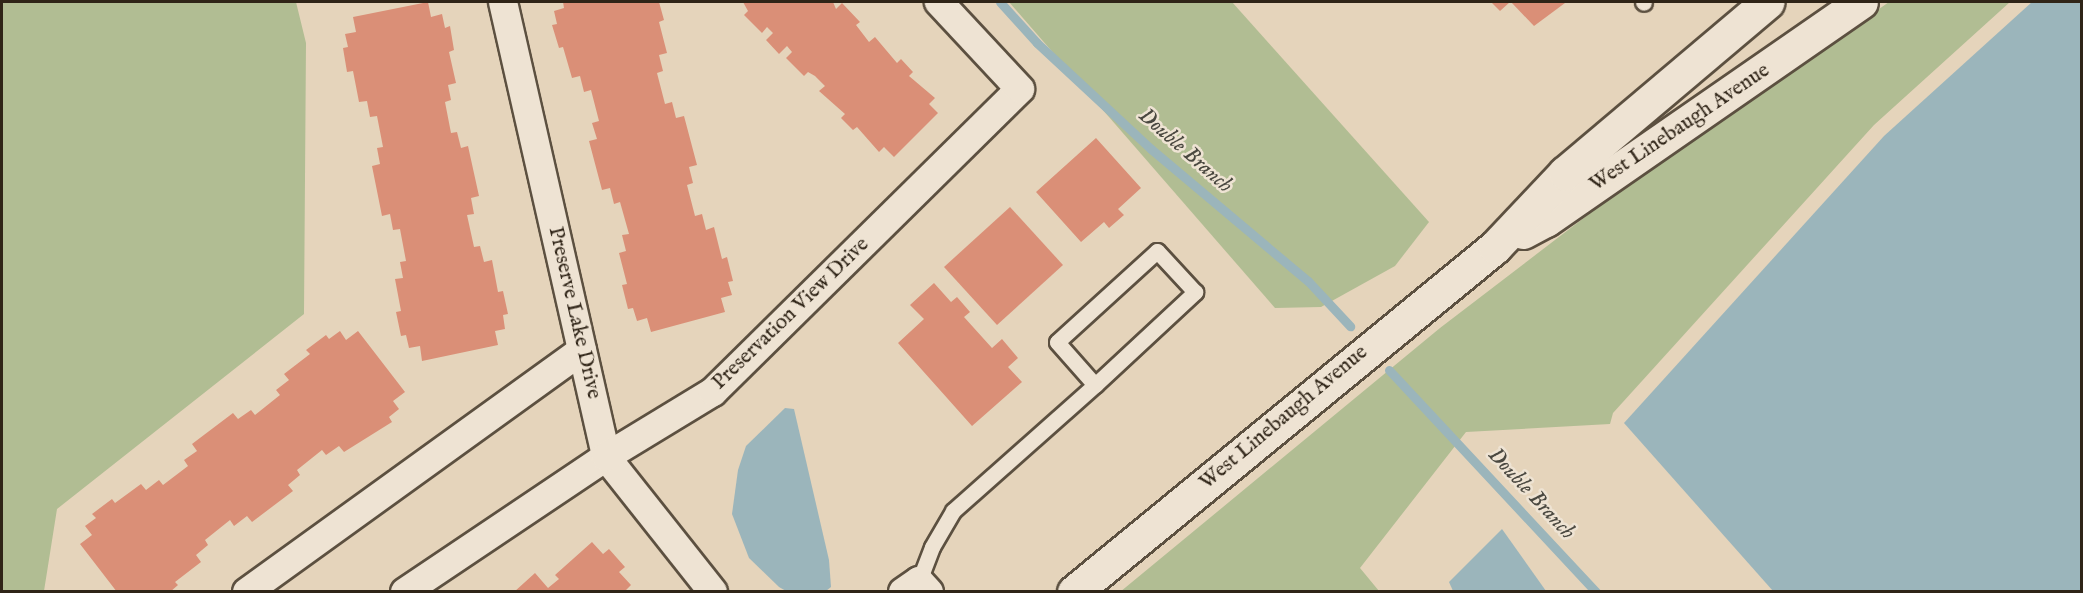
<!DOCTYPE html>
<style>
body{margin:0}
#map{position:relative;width:2083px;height:593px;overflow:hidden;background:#e5d4bb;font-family:"IM FELL English",serif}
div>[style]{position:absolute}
.green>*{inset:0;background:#b1bd93}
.water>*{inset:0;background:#9bb5bb}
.stream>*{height:9px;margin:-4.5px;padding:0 4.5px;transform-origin:4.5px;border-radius:4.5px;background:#9bb5bb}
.building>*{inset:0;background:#da8f77}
.roads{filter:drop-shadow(2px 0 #5c5040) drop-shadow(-2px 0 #5c5040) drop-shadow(0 2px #5c5040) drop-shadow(0 -2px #5c5040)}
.lane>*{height:15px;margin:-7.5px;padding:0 7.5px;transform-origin:7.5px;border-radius:7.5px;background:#eee3d3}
.street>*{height:28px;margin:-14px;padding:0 14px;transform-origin:14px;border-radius:14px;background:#eee3d3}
.secondary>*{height:33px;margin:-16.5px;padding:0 16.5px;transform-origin:16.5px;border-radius:16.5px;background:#eee3d3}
span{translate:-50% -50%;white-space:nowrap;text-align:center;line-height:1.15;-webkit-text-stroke:5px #eee3d3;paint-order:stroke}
.street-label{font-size:21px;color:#2f2417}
.water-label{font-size:22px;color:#4a4840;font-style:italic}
.frame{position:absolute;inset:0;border:3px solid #2f2417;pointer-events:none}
</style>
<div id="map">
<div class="green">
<div style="clip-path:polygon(2px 2px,296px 2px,306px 43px,304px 314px,57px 509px,44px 591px,2px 591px)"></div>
<div style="clip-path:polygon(1009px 2px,1232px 2px,1429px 222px,1395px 266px,1321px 307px,1275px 308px)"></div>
<div style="clip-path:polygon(1889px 2px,2010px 2px,1874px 125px,1613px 413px,1610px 424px,1466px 432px,1360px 568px,1379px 591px,1120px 592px,1440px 328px,1619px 191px)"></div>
</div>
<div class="water">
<div style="clip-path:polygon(2032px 2px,2081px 2px,2081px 591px,1773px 591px,1624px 423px,1884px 136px)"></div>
<div style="clip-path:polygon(785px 408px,794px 409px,829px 560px,831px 587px,826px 591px,786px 591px,779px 587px,749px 558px,732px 514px,738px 470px,746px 446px)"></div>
<div style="clip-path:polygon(1502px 529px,1546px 591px,1453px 591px,1449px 582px)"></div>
</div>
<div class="stream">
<div style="left:1000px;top:2px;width:55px;rotate:47.9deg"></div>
<div style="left:1037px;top:43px;width:156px;rotate:42.9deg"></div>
<div style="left:1151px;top:149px;width:205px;rotate:40.1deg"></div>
<div style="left:1308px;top:281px;width:62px;rotate:47deg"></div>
<div style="left:1389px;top:370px;width:304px;rotate:47deg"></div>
</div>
<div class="building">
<div style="clip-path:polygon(428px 2px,431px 17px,442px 14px,445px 28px,450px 26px,454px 50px,449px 52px,456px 83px,448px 85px,451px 100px,445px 102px,451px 133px,457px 132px,461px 148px,468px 146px,479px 196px,471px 198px,474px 214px,467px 215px,474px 247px,480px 246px,484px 262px,492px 260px,498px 292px,503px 291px,508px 314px,503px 315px,505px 329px,495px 331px,498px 345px,422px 361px,420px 346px,409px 348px,406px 335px,401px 336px,396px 312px,401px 311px,395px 279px,403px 278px,400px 262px,406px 261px,400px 229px,393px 230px,390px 214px,382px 216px,372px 166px,380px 164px,377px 148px,383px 147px,377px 116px,370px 117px,367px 101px,359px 102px,353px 71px,347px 72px,343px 48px,348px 47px,345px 34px,356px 32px,353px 17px)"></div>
<div style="clip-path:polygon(563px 2px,659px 2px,664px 20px,659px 22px,667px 53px,659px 55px,663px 71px,657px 73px,665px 104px,672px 102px,676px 118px,684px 116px,697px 165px,689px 167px,693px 183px,687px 185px,695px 216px,702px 214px,706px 230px,714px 227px,722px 259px,727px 257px,733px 281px,728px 282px,732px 295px,721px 298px,725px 312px,651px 332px,647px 318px,637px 321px,633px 308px,628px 309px,622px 285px,627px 284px,619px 253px,626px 251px,622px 235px,629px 234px,620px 202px,614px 204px,610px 188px,602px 190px,589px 141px,597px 139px,592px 123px,599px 121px,591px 90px,584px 92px,580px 76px,572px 78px,563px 47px,559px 48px,552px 25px,557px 24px,554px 11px,564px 8px)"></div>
<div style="clip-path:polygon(743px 2px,833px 2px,836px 9px,842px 3px,860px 22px,856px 25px,869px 42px,875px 37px,897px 63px,901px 59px,913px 72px,909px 76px,935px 98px,929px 104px,938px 113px,894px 157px,884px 147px,879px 152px,857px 127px,853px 130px,841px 118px,845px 114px,819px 91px,825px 86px,815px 76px,808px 72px,804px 76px,786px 58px,792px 52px,787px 46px,779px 54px,766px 40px,773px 33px,767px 27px,762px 33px,744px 15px,748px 11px)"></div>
<div style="clip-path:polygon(1491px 2px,1510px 2px,1500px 11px)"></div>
<div style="clip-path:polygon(1511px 2px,1563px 2px,1565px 3px,1534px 26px)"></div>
<div style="clip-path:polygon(1096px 138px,1141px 188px,1118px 209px,1124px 215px,1109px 228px,1104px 222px,1081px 242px,1036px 192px)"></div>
<div style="clip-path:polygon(1010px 207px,1063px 265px,997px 325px,944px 267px)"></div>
<div style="clip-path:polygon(934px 283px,951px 302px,957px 297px,970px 312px,964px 317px,992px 348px,1002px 339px,1018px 358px,1008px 367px,1022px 382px,972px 426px,898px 343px,924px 319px,910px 305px)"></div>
<div style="clip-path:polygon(340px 331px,346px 340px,358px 331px,405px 392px,393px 401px,399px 409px,389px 417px,392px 422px,344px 452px,339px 446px,326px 455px,322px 450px,297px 470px,300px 475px,288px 485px,293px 491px,252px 522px,247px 516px,234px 526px,230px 520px,205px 540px,208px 545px,196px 555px,201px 562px,175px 582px,178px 585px,170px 592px,117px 592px,80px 544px,92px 535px,85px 526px,96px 518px,92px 514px,112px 499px,115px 503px,141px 484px,146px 490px,159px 480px,163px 485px,188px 466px,184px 460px,197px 451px,192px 444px,233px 413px,238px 419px,251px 410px,255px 415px,280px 395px,276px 390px,289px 380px,284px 374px,310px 354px,306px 350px,326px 335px,329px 339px)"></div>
<div style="clip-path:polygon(592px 542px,603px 554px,609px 549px,625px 567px,619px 572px,631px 585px,624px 592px,514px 592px,535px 573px,548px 588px,559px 579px,555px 575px)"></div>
</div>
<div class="roads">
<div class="lane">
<div style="left:1643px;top:2px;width:1px;rotate:45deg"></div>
<div style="left:919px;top:581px;width:36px;rotate:-69deg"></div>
<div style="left:932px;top:547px;width:42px;rotate:-59.7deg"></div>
<div style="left:953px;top:511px;width:190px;rotate:-41.6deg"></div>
<div style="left:1095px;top:385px;width:137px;rotate:-42.9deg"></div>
<div style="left:1195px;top:292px;width:56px;rotate:-132.8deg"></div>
<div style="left:1157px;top:251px;width:135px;rotate:137.7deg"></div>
<div style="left:1057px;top:342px;width:57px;rotate:48.5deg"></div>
</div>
<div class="street">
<div style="left:503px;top:2px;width:467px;rotate:77.2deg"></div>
<div style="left:606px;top:457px;width:172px;rotate:51.6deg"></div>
<div style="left:247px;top:592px;width:413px;rotate:-35.8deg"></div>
<div style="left:405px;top:592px;width:242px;rotate:-33.9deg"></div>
<div style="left:606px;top:457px;width:125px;rotate:-31.3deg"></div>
<div style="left:713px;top:392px;width:431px;rotate:-44.6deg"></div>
<div style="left:1020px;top:89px;width:119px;rotate:-133deg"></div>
<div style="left:903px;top:592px;width:19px;rotate:-35deg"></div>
<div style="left:919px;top:581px;width:15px;rotate:48deg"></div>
</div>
<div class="secondary">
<div style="left:1523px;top:232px;width:26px;rotate:-28deg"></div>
<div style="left:1546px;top:220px;width:383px;rotate:-34.7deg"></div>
<div style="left:1074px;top:592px;width:544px;rotate:-39.33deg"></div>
<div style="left:1495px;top:247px;width:102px;rotate:-46.6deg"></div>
<div style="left:1565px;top:173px;width:265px;rotate:-40.2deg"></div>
</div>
</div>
<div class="street-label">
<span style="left:1680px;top:128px;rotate:-34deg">West Linebaugh Avenue</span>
<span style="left:574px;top:313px;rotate:77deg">Preserve Lake Drive</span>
<span style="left:791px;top:314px;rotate:-44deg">Preservation View Drive</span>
<span style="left:1284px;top:418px;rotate:-40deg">West Linebaugh Avenue</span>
</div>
<div class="water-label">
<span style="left:1185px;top:151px;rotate:41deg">Double Branch</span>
<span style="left:1531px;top:494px;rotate:47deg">Double Branch</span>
</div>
<div class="frame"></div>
</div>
